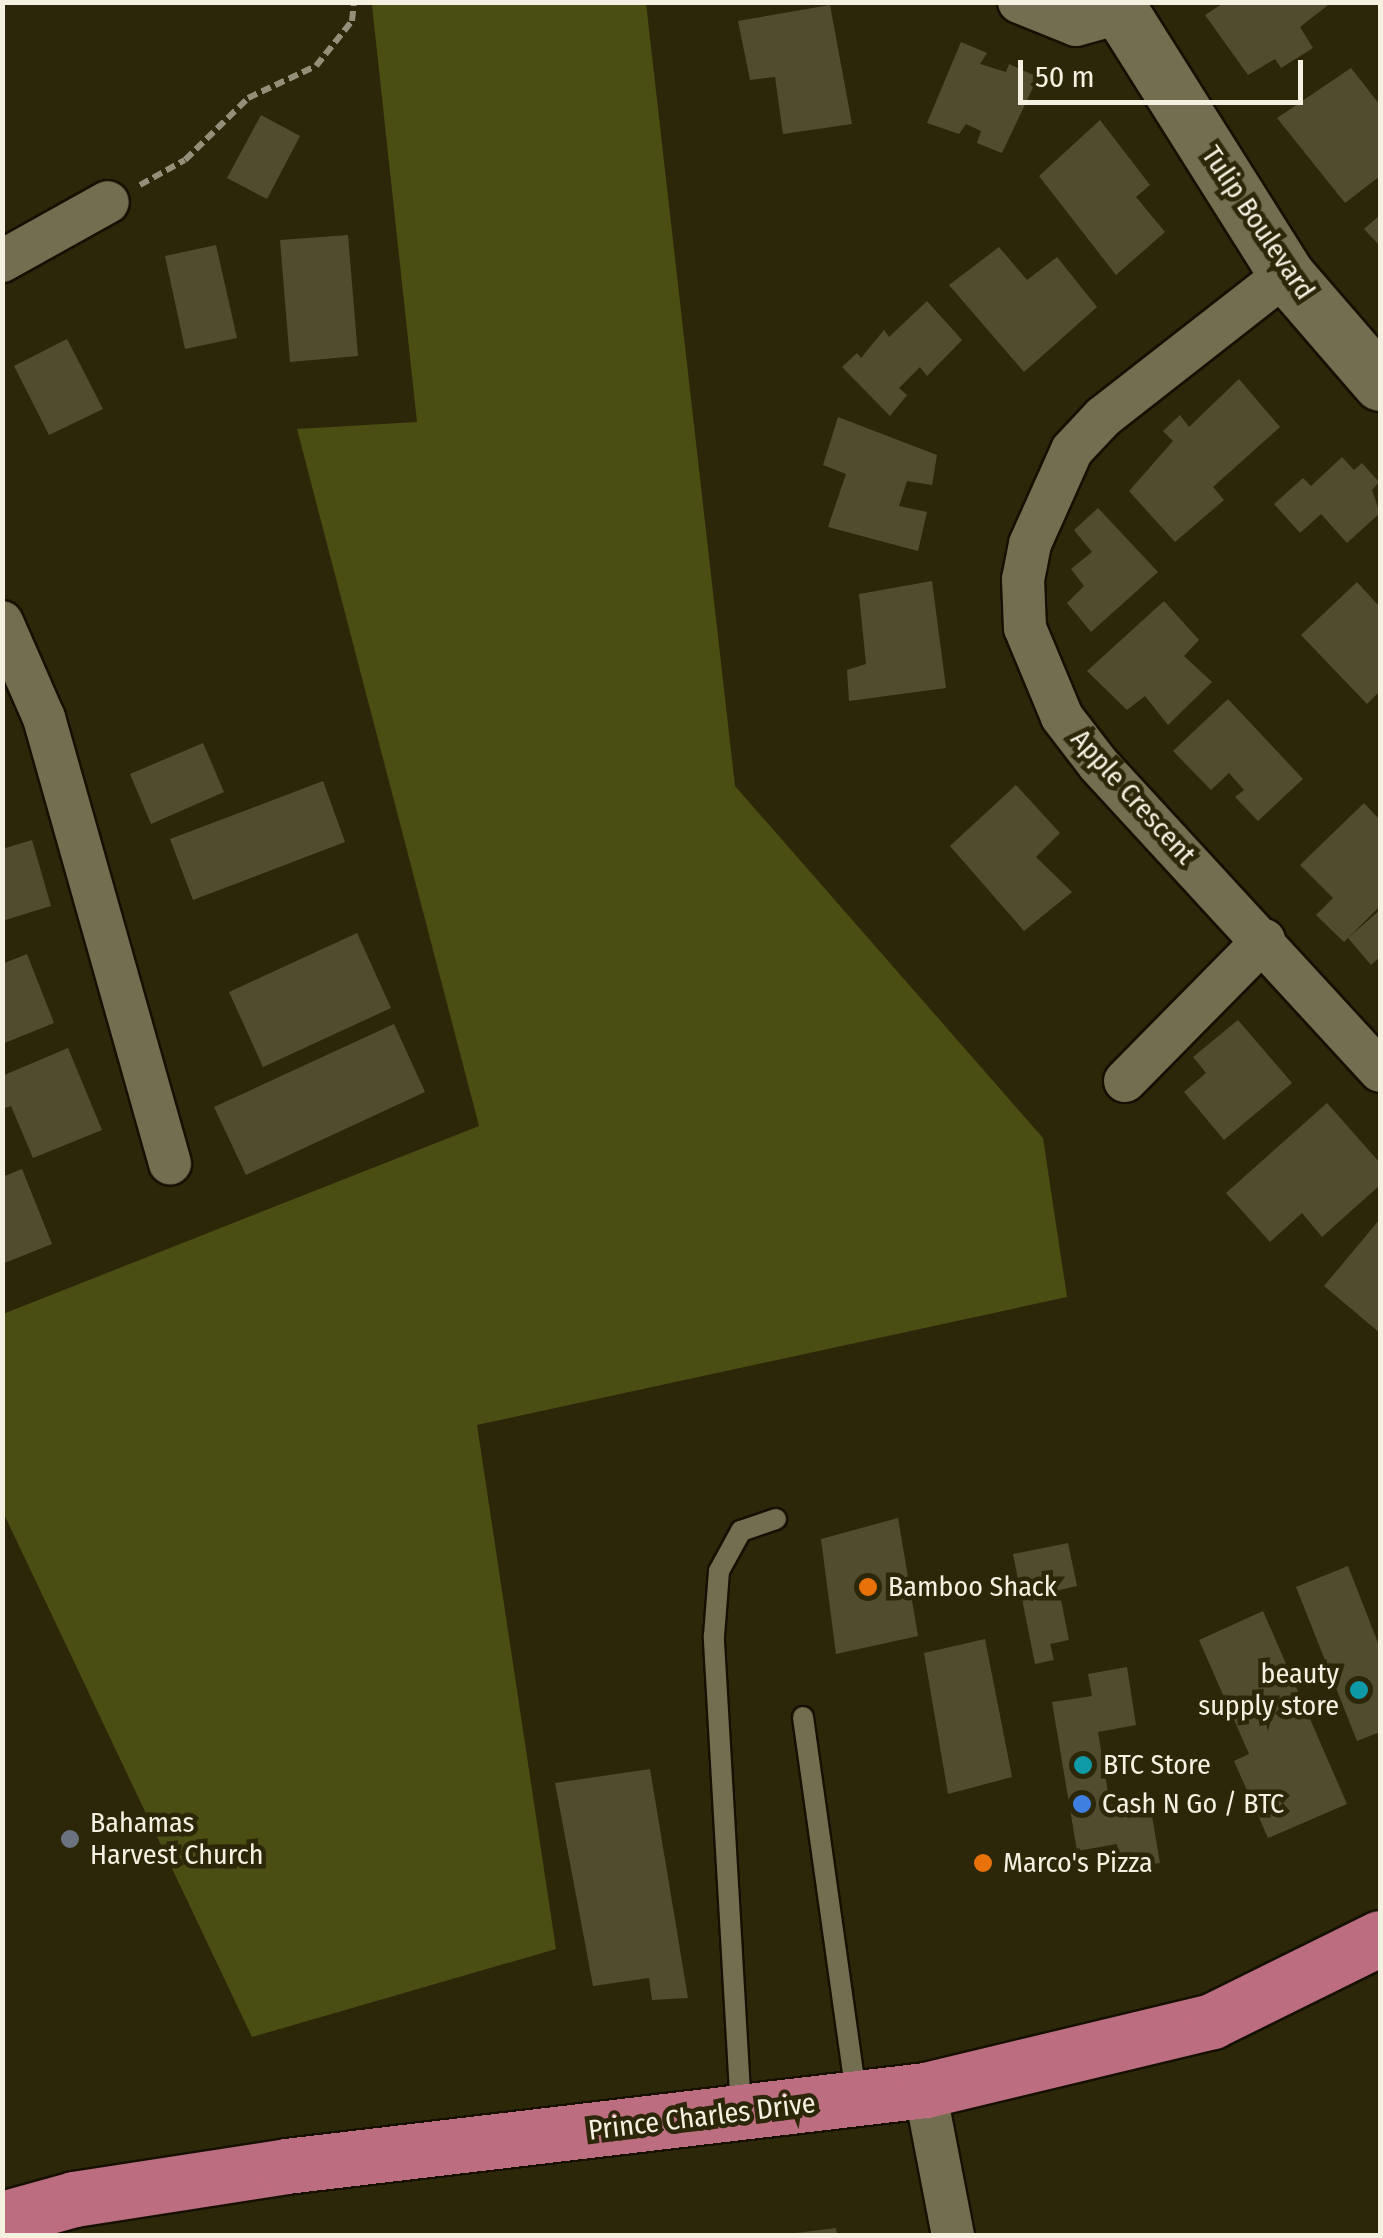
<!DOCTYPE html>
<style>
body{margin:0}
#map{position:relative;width:1383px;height:2238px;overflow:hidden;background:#2d270a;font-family:"Fira Sans Condensed",sans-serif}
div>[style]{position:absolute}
.green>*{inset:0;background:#4a4e13}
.building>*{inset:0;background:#524c2f}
.path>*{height:6px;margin-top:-3px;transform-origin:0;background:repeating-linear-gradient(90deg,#948f78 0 10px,transparent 0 15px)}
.roads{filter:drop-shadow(2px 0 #151000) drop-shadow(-2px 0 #151000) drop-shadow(0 2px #151000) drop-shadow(0 -2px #151000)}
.lane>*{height:20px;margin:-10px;padding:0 10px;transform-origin:10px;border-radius:10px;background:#746e50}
.street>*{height:42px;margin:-21px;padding:0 21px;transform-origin:21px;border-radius:21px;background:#746e50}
.secondary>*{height:55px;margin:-27.5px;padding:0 27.5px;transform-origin:27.5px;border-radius:27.5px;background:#746e50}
.highway>*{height:55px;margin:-27.5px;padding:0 27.5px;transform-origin:27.5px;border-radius:27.5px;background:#bd6d80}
.dots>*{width:28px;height:28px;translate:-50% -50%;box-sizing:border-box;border:5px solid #2d270a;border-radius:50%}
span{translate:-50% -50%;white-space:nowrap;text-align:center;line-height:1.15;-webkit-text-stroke:9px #2d270a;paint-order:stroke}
.street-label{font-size:28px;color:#f4f1e0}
.poi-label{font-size:28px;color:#f4f1e0}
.left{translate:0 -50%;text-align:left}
.right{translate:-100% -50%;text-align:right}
.frame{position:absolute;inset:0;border:5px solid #f4f1e0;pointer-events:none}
.scale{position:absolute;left:1018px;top:60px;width:285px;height:45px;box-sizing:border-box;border:5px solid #f4f1e0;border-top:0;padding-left:12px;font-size:30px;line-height:35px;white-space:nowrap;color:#f4f1e0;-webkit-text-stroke:8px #2d270a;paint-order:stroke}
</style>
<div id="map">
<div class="green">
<div style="clip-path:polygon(646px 3px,735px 786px,1043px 1138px,1067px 1297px,477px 1425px,556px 1949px,252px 2037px,3px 1512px,3px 1314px,479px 1126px,297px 429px,417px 422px,372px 5px)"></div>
</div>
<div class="building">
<div style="clip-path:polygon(1225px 2px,1332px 2px,1300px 27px,1313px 48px,1281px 68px,1275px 59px,1248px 75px,1205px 15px)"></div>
<div style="clip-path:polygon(830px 5px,852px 124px,783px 134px,775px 77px,750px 80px,738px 21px)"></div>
<div style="clip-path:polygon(961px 42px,987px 53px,980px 64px,1006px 72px,1009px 64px,1038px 77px,1002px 153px,977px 143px,981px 131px,966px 124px,959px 134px,927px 123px)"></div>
<div style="clip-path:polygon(1351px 68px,1380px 105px,1380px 176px,1345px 203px,1277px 118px)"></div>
<div style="clip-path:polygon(261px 115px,300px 136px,267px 199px,227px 178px)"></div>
<div style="clip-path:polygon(1100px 120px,1150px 185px,1136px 197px,1165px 232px,1116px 275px,1039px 176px)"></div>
<div style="clip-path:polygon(1380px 215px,1380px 246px,1364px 229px)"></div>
<div style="clip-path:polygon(348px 235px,358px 356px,290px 362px,280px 240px)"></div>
<div style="clip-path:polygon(216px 245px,237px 338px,185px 349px,165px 256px)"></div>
<div style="clip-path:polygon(999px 247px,1027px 280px,1057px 257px,1097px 307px,1024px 372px,949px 285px)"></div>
<div style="clip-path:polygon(927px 301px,962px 340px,927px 376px,920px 367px,899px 388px,907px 395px,890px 416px,842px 367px,857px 353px,861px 358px,884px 330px,889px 337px)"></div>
<div style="clip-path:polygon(67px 339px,103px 409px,49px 435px,14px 366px)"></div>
<div style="clip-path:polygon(1239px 379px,1280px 427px,1213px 487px,1224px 500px,1175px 542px,1129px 491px,1173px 441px,1163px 431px,1180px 415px,1189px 427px)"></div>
<div style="clip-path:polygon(838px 417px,937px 455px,932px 485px,907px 481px,899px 506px,927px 512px,918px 551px,828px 527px,846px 474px,823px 465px)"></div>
<div style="clip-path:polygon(1342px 457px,1354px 470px,1362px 463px,1379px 482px,1372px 490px,1380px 513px,1347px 543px,1321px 514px,1300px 533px,1274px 504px,1303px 478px,1311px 486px)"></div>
<div style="clip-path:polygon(1098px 508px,1158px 572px,1091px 632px,1067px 603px,1084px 586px,1071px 569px,1092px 552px,1074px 530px)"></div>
<div style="clip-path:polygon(932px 581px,946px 688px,849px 701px,847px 670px,866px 664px,859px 594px)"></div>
<div style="clip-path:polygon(1357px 582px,1380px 607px,1380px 691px,1367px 704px,1301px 635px)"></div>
<div style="clip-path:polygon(1164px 601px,1199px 640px,1184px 656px,1212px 682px,1168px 725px,1145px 696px,1127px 710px,1087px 671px)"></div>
<div style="clip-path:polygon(1228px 699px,1303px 779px,1258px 821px,1235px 797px,1244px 790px,1229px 773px,1211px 790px,1173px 751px)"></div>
<div style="clip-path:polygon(203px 743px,224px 792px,151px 824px,130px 774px)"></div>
<div style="clip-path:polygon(323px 781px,345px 842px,193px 900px,170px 839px)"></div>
<div style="clip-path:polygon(1016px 785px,1060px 833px,1036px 857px,1072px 892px,1024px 931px,950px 846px)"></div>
<div style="clip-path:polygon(1364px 803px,1380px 820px,1380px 906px,1344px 942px,1316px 915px,1333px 898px,1300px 865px)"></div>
<div style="clip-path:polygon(32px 840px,51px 906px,2px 921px,2px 849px)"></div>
<div style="clip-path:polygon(1380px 910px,1380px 957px,1371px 965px,1348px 938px)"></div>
<div style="clip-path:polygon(357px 933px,391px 1008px,263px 1067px,229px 992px)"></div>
<div style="clip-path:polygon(27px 954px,54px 1023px,2px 1044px,2px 964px)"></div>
<div style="clip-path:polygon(1238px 1020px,1292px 1083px,1224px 1140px,1184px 1092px,1206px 1073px,1193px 1057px)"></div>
<div style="clip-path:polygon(394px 1024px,425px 1092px,246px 1175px,214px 1107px)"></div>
<div style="clip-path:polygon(68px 1048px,102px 1130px,33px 1158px,11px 1106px,2px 1109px,2px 1076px)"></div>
<div style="clip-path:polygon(1327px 1103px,1380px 1163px,1380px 1185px,1322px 1237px,1302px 1213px,1270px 1242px,1226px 1193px)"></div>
<div style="clip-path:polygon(22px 1169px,52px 1244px,2px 1264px,2px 1177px)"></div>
<div style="clip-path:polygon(1380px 1219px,1380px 1333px,1324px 1286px)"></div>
<div style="clip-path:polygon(898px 1518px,918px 1636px,836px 1654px,821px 1539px)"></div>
<div style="clip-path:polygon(1068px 1543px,1077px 1586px,1059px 1590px,1069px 1640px,1050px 1644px,1054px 1660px,1035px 1664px,1013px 1554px)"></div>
<div style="clip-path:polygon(1348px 1566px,1380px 1648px,1380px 1732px,1357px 1741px,1296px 1587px)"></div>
<div style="clip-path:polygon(1263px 1611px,1347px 1804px,1268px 1838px,1234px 1761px,1249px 1754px,1199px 1640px)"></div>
<div style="clip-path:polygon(985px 1639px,1012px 1777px,948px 1794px,924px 1653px)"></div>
<div style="clip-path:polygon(1127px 1667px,1136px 1725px,1098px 1732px,1110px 1805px,1149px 1798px,1160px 1863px,1121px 1869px,1117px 1844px,1077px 1851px,1052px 1702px,1092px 1696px,1088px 1674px)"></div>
<div style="clip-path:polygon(650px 1769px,688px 1998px,652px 2000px,649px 1978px,593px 1986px,555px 1783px)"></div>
<div style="clip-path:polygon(836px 2228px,837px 2236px,796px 2236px,796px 2233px)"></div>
</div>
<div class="path">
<div style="left:140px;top:185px;width:51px;rotate:-29.1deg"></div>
<div style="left:185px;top:160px;width:88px;rotate:-44.5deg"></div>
<div style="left:248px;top:98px;width:75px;rotate:-25.2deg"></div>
<div style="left:316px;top:66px;width:58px;rotate:-51.3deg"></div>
<div style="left:352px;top:21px;width:19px;rotate:-84deg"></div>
</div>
<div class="roads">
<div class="lane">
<div style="left:803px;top:1717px;width:383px;rotate:82deg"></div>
<div style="left:741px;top:2110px;width:475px;rotate:-93.3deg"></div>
<div style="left:714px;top:1636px;width:65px;rotate:-85.6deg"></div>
<div style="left:719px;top:1571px;width:46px;rotate:-61.2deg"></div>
<div style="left:741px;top:1531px;width:37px;rotate:-19deg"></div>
</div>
<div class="street">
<div style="left:1019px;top:2px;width:61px;rotate:22deg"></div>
<div style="left:1076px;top:25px;width:45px;rotate:-15.6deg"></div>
<div style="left:2px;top:261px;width:121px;rotate:-29.1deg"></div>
<div style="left:1286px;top:274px;width:232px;rotate:142deg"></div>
<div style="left:1103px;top:417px;width:45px;rotate:133.2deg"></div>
<div style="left:1072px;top:450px;width:103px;rotate:114.1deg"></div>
<div style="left:1030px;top:544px;width:36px;rotate:101deg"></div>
<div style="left:1023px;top:579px;width:49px;rotate:87.7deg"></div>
<div style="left:1025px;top:628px;width:96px;rotate:67.4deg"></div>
<div style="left:1062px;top:717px;width:59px;rotate:52.5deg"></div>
<div style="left:1098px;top:764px;width:417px;rotate:47.4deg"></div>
<div style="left:2px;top:622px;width:105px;rotate:66.4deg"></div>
<div style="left:44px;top:718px;width:463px;rotate:74.2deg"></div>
<div style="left:1125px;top:1081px;width:198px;rotate:-45.4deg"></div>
<div style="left:925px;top:2090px;width:149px;rotate:79.1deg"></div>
</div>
<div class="secondary">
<div style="left:1115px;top:2px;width:321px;rotate:57.8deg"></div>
<div style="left:1286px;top:274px;width:144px;rotate:49.2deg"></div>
</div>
<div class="highway">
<div style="left:2px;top:2219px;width:75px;rotate:-15.5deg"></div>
<div style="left:74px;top:2199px;width:215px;rotate:-8.8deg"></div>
<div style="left:286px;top:2166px;width:644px;rotate:-6.78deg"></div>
<div style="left:925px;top:2090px;width:295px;rotate:-13.5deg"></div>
<div style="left:1212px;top:2021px;width:187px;rotate:-26.3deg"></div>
</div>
</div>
<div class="dots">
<div style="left:868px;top:1587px;background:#e8710a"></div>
<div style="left:1359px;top:1690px;background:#0f9aa8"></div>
<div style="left:1083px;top:1765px;background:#0f9aa8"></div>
<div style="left:1082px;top:1804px;background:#3f7fe0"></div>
<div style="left:70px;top:1839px;background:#6b7280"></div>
<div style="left:983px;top:1863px;background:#e8710a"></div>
</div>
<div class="street-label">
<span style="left:1258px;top:223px;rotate:56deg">Tulip Boulevard</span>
<span style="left:1133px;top:797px;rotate:48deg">Apple Crescent</span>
<span style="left:702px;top:2117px;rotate:-7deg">Prince Charles Drive</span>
</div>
<div class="poi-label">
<span class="left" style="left:888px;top:1587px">Bamboo Shack</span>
<span class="right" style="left:1339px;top:1690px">beauty<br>supply store</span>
<span class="left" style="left:1103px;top:1765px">BTC Store</span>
<span class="left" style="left:1102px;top:1804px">Cash N Go / BTC</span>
<span class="left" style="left:90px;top:1839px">Bahamas<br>Harvest Church</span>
<span class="left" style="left:1003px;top:1863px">Marco's Pizza</span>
</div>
<div class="frame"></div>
<div class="scale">50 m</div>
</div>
